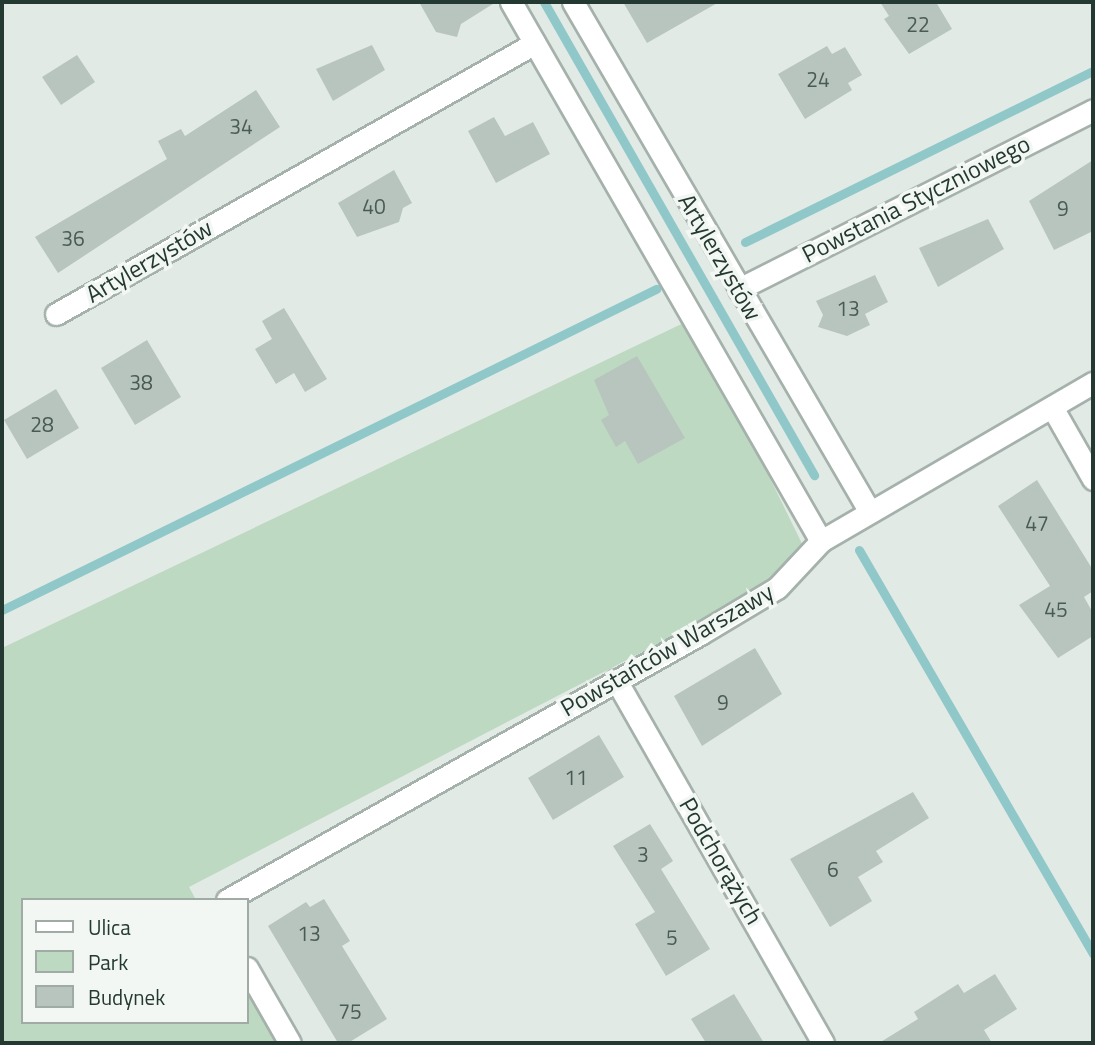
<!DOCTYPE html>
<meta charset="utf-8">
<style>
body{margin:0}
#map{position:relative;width:1095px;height:1045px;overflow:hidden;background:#e2eae5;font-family:"Titillium Web",sans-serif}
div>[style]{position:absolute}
.green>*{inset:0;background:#bdd9c1}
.stream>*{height:9px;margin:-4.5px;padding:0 4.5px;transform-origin:4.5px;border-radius:4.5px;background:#90c8c9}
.building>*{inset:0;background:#b8c5be}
.roads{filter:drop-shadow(2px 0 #a5b1ab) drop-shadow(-2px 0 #a5b1ab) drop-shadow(0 2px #a5b1ab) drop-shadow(0 -2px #a5b1ab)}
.minor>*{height:21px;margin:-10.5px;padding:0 10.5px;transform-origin:10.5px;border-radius:10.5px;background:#fff}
span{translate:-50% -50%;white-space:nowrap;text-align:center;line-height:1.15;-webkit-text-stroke:7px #f2f7f4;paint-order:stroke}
.number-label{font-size:21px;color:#495c54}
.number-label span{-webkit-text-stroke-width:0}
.street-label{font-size:24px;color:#243931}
.frame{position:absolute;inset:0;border:4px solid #243931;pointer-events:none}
.legend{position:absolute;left:21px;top:898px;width:228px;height:126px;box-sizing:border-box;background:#f2f7f4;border:2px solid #a0aba6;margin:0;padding:9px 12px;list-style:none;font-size:21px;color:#243931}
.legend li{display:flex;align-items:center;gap:14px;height:35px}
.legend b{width:35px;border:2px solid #a0aba6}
</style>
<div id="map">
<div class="green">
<div style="clip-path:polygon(692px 319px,812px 564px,189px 887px,196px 900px,23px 900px,23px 1022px,247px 1022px,247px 987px,280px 1043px,2px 1043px,2px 648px)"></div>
</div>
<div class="stream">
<div style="left:544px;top:2px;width:545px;rotate:60.28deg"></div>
<div style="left:745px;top:242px;width:388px;rotate:-26.2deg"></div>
<div style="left:859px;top:550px;width:467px;rotate:59.9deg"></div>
<div style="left:2px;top:610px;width:729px;rotate:-26.14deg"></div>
</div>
<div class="building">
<div style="clip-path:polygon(419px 2px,496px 2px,461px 24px,457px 37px,436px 32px)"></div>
<div style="clip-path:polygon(623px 2px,719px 2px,647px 43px)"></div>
<div style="clip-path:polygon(880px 2px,936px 2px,952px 29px,909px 54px,884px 19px,889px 16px)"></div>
<div style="clip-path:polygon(372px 45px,385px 70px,333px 101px,316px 69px)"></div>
<div style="clip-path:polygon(827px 46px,832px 54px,845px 47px,862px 75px,848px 83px,852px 90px,805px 119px,778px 74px)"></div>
<div style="clip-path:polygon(77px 55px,95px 82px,61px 105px,42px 77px)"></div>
<div style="clip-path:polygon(256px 90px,280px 127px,58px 273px,35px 237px,167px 159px,158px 141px,181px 129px,185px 136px)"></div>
<div style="clip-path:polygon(494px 117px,505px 136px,533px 122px,550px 154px,496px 183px,468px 131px)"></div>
<div style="clip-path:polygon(1093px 160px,1093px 231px,1054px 250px,1029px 201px)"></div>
<div style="clip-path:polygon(394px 170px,412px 203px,403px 208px,399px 222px,357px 237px,338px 203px)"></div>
<div style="clip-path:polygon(988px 219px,1004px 249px,938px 287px,919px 248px)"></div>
<div style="clip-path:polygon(875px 275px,888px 302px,865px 314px,870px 325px,847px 336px,818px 327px,823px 315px,816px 301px)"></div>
<div style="clip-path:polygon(284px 308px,327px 379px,305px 392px,294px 373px,276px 384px,255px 349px,272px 339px,262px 321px)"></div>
<div style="clip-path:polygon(147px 340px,181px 397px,135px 425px,101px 368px)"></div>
<div style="clip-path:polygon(637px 356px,685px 438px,638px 464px,625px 441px,616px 447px,601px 420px,609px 415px,594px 380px)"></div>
<div style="clip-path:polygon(56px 389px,79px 428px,27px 459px,4px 420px)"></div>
<div style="clip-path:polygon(1037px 480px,1093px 570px,1093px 591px,1084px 597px,1093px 613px,1093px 636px,1058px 658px,1019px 605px,1050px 586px,998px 506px)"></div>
<div style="clip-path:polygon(755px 648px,782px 694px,702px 746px,674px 696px)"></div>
<div style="clip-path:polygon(599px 735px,624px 777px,553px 820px,528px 778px)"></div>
<div style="clip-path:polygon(913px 792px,929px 818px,876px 851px,883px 862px,858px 877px,872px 901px,830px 927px,790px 859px)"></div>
<div style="clip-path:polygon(650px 824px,673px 861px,661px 869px,710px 949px,666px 976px,635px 924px,655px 912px,613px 846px)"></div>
<div style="clip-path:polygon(324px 899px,350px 941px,342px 946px,387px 1019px,348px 1043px,338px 1043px,268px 926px,306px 902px,310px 907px)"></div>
<div style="clip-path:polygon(995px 974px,1017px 1009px,984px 1030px,992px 1043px,879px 1043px,918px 1019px,914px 1012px,958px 984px,964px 993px)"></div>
<div style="clip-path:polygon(734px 994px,764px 1043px,706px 1043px,691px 1019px)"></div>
</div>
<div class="roads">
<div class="minor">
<div style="left:511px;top:2px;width:622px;rotate:60.1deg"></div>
<div style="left:573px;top:2px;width:590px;rotate:59.79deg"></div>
<div style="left:739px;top:289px;width:397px;rotate:-26.8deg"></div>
<div style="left:56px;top:314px;width:550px;rotate:-29.5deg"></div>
<div style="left:1052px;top:407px;width:83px;rotate:60.3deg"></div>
<div style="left:616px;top:680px;width:418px;rotate:60.3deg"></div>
<div style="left:227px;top:900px;width:543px;rotate:-29.35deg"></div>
<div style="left:700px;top:634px;width:90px;rotate:-30.9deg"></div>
<div style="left:777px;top:588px;width:64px;rotate:-46.9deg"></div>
<div style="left:821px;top:541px;width:315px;rotate:-30.2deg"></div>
<div style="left:247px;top:968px;width:86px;rotate:60.2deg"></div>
</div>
</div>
<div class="number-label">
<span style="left:918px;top:24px">22</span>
<span style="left:818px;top:79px">24</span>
<span style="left:241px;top:126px">34</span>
<span style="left:374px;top:206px">40</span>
<span style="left:1063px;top:208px">9</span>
<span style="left:73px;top:238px">36</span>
<span style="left:848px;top:308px">13</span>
<span style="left:141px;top:382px">38</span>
<span style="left:42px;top:424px">28</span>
<span style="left:1037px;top:523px">47</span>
<span style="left:1056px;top:609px">45</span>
<span style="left:723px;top:702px">9</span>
<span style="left:576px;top:777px">11</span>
<span style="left:643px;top:854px">3</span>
<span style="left:833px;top:869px">6</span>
<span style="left:309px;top:933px">13</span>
<span style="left:672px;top:937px">5</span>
<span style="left:350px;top:1011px">75</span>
</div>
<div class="street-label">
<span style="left:916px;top:199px;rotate:-27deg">Powstania Styczniowego</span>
<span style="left:720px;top:257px;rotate:60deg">Artylerzystów</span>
<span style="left:149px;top:261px;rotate:-30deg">Artylerzystów</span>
<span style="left:667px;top:650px;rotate:-30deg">Powstańców Warszawy</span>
<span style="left:721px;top:861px;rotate:60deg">Podchorążych</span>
</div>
<div class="frame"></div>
<ul class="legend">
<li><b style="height:9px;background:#fff"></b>Ulica</li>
<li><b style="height:19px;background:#bdd9c1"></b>Park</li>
<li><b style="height:19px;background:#b8c5be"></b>Budynek</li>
</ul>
</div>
